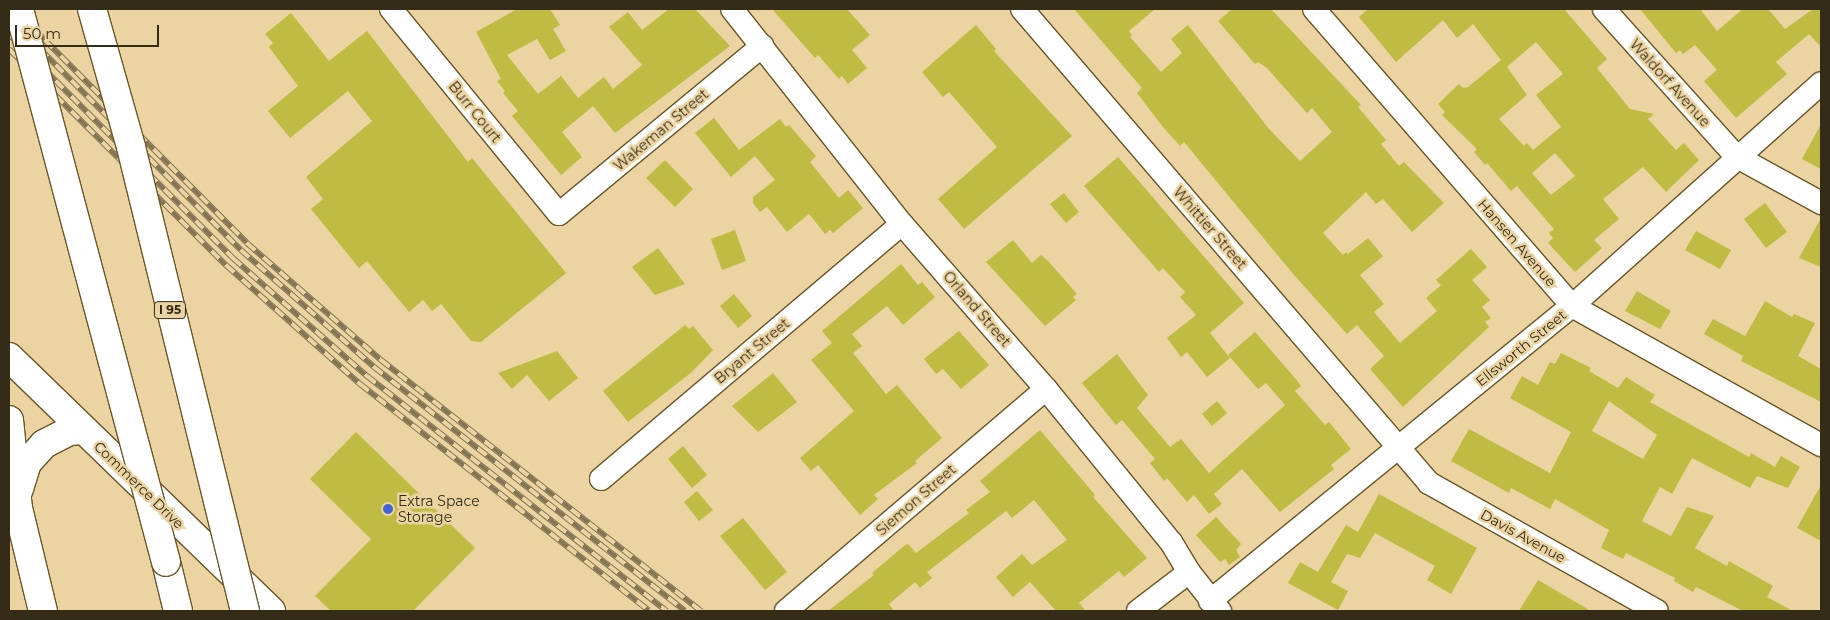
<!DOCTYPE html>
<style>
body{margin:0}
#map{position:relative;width:1830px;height:620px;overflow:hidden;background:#ebd4a1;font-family:Montserrat,sans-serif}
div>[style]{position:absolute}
.building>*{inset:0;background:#c0bb43}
.roads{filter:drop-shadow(1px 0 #6a5626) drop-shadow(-1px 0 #6a5626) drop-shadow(0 1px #6a5626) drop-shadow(0 -1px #6a5626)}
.minor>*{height:22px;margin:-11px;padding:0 11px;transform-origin:11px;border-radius:11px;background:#fff}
.secondary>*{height:28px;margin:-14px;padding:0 14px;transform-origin:14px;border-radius:14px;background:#fff}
.motorway>*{height:28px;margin:-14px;padding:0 14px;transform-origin:14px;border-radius:14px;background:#fff}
.rail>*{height:5.5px;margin-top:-2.75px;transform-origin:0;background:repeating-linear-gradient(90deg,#ebd4a1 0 11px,#847554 0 22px);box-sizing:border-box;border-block:1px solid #847554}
.bridges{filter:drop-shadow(1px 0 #6a5626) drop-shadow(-1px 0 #6a5626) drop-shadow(0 1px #6a5626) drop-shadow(0 -1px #6a5626)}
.motorway-bridge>*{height:28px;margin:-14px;padding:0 14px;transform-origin:14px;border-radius:14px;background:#fff}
.dots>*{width:14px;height:14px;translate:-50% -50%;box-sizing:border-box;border:2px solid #ebd4a1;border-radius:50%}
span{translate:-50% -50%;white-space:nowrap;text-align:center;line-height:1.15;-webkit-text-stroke:5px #ebd4a1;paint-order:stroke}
.shield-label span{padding:1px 4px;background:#ebd4a1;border:1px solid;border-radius:4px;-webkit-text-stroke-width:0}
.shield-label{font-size:12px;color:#352c18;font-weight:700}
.street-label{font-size:14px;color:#352c18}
.poi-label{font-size:14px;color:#352c18}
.left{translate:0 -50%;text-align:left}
.frame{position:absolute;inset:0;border:10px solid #352c18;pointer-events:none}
.scale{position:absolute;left:15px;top:25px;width:144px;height:22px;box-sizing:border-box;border:2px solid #352c18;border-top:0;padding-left:6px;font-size:15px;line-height:18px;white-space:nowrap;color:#352c18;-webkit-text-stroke:4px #ebd4a1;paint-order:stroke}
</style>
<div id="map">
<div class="building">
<div style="clip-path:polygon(517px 9px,550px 9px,560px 25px,553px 29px,566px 51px,550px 60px,537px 39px,507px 55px,538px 94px,561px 76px,578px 98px,604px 77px,613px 89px,642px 65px,609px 27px,628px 12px,642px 30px,669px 9px,695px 9px,730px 46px,615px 133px,593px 106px,562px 132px,582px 157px,561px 175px,512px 116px,518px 111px,503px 93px,505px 91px,497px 81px,501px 79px,476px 32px)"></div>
<div style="clip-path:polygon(772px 9px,847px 9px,870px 35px,852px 50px,867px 68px,848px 84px,842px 76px,839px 79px,818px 55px,815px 58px)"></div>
<div style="clip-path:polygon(1074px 9px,1155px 9px,1129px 31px,1132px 35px,1130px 37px,1161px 72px,1182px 53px,1171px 39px,1188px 25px,1269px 129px,1300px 161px,1332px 132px,1312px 108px,1307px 113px,1267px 68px,1258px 62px,1255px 64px,1218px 21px,1232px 9px,1271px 9px,1361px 105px,1358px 107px,1386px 140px,1381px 144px,1399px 166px,1404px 162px,1444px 203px,1412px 232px,1383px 199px,1376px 204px,1366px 192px,1323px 233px,1343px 255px,1346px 252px,1348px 254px,1368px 238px,1383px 256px,1360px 275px,1384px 304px,1374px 312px,1400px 343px,1437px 311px,1426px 298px,1441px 285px,1436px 280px,1471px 249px,1487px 267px,1472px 280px,1490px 300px,1482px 307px,1491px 318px,1485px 322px,1489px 327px,1403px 407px,1370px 369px,1384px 356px,1357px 325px,1347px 334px,1294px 275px,1184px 142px,1180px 146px,1163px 127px,1137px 93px,1142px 88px)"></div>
<div style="clip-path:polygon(evenodd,1368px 9px,1564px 9px,1607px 59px,1597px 68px,1630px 109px,1654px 114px,1648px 119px,1676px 150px,1684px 143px,1699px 160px,1666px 192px,1643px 167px,1603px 199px,1619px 219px,1594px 240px,1602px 248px,1575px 272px,1548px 243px,1553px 238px,1549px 233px,1554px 229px,1517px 186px,1511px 191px,1487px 163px,1485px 165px,1474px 152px,1477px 149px,1442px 115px,1445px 112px,1438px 104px,1459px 84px,1463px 88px,1468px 87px,1501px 60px,1504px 64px,1473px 24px,1457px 38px,1443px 20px,1396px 62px,1359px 17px,1368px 9px,1536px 42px,1563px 74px,1536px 95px,1561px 127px,1533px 150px,1527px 143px,1524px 146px,1499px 119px,1527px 95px,1507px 67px,1536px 42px,1368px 9px,1555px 153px,1575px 176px,1551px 195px,1532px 173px,1555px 153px)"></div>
<div style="clip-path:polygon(1640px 9px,1700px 9px,1717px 31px,1743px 9px,1768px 9px,1785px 29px,1813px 9px,1821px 9px,1821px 47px,1809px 34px,1776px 62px,1787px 74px,1736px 118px,1704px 81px,1717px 70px,1695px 45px,1683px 54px,1680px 50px,1676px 53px)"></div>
<div style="clip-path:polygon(291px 13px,329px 61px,367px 31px,468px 162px,472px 158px,566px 273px,481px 342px,471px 341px,441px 304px,432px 311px,423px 300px,409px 312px,367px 261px,359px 268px,311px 209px,323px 199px,306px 177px,372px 121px,348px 91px,290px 138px,268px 111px,298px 86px,269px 47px,273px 43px,265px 34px)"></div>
<div style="clip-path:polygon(976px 25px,996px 49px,994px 51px,1072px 136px,964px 229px,938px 199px,997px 147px,949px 92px,943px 97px,922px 72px)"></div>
<div style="clip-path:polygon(714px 118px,739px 150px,780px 119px,786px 127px,789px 125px,816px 156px,810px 162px,839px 198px,848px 190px,863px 208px,833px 233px,830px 230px,825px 234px,809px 214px,787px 232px,767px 207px,760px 212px,753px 203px,753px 197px,775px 180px,755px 156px,731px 177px,695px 133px)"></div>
<div style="clip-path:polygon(1821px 124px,1821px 169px,1802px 159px)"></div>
<div style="clip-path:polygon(1118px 157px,1244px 303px,1210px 333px,1230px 358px,1207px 377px,1187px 352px,1181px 357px,1167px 338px,1196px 315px,1180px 297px,1185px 292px,1163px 268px,1159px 272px,1084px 186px)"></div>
<div style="clip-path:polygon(665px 160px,693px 189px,675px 207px,646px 178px)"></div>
<div style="clip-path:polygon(1064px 193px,1079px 212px,1066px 223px,1050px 204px)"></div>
<div style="clip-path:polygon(1765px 203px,1787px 232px,1766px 248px,1744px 219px)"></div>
<div style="clip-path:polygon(1821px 218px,1821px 267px,1799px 258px)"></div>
<div style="clip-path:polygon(735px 230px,746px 261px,722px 270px,711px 239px)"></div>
<div style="clip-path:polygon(1696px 231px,1731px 250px,1720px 269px,1685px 250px)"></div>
<div style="clip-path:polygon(1013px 240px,1032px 263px,1041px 255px,1049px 262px,1077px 294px,1073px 297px,1076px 300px,1045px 326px,986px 262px)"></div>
<div style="clip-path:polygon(658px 248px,685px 284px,655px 295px,632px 267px)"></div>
<div style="clip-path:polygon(901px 264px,918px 285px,922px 282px,935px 297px,903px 325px,887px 306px,852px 334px,862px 346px,853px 353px,886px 394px,897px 385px,942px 438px,915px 461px,917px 463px,874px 495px,878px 499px,860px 515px,818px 465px,811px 471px,800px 458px,854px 411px,811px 360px,832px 343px,822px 331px)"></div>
<div style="clip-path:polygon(1637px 291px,1671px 311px,1660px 329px,1625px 311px)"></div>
<div style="clip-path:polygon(734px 294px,752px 316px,738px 328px,720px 306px)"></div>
<div style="clip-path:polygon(1765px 301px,1792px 317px,1794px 314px,1815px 323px,1798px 356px,1821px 369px,1821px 402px,1741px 361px,1743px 356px,1704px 334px,1713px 319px,1745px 336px)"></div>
<div style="clip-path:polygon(685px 325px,689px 329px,693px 326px,713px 350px,692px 372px,628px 422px,603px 391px)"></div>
<div style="clip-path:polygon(959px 331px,989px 365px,961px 389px,943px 369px,936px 374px,924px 359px)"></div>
<div style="clip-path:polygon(1255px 332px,1295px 378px,1301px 386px,1295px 391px,1325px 425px,1329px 422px,1351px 449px,1331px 465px,1334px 469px,1280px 512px,1242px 469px,1214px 494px,1222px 504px,1209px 514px,1194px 495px,1187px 502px,1167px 478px,1164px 481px,1150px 463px,1155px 459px,1122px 420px,1116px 425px,1082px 383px,1117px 354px,1148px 395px,1137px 408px,1170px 447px,1181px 439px,1209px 473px,1285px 405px,1266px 383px,1258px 389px,1228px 355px)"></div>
<div style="clip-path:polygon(557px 351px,578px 378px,549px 401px,527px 375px,512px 389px,498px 373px)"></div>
<div style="clip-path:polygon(evenodd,1561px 353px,1591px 368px,1589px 371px,1618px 388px,1626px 377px,1655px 395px,1650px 402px,1749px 457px,1751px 453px,1775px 467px,1781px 456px,1800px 467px,1788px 488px,1757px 476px,1750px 488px,1692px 458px,1672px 494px,1660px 487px,1642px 521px,1671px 536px,1687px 507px,1714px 516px,1695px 548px,1727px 566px,1729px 561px,1773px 586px,1767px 597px,1793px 611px,1743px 611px,1696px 587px,1693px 592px,1674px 581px,1675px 578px,1626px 553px,1623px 559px,1601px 548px,1609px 530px,1555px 499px,1550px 509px,1511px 488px,1509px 493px,1451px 461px,1469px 429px,1550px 473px,1571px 432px,1510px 398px,1522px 376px,1538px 385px,1550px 362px,1555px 364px,1561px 353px,1609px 401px,1657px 435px,1643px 459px,1592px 431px,1609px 401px)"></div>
<div style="clip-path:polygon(773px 373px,797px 402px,758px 432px,732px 406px)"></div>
<div style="clip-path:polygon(1217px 401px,1227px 413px,1212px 426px,1202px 414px)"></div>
<div style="clip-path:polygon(1040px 430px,1095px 495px,1093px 497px,1147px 558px,1124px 577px,1119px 571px,1079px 603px,1086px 611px,1056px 611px,1030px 582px,1013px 597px,996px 577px,1022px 554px,1032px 565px,1067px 540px,1034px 500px,1012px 518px,1006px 511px,975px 535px,927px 572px,932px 578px,920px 588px,915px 582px,889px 604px,894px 611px,828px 611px,874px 575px,872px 573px,904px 546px,908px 544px,916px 553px,969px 513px,966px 510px,990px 492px,980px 481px)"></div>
<div style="clip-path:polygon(356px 432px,475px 548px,413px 611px,331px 611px,315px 596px,371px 539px,310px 479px)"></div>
<div style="clip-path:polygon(683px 446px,707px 475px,692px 488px,668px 459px)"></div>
<div style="clip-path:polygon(1821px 485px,1821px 541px,1797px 528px)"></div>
<div style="clip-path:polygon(697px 491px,713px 510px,699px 521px,684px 502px)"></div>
<div style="clip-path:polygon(1379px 494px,1477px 548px,1451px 594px,1427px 580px,1435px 566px,1375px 533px,1360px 558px,1347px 554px,1331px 582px,1348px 591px,1338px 610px,1288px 583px,1300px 562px,1318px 572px,1346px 525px,1358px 532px)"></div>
<div style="clip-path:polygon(1216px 517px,1241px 544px,1236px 550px,1240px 557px,1229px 565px,1225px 559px,1220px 562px,1196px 535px)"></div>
<div style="clip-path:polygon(743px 518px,787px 572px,765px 590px,720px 536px)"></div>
<div style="clip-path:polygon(1538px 580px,1591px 611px,1519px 611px)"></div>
</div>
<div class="roads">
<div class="minor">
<div style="left:391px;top:9px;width:265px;rotate:50.7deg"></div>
<div style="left:559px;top:214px;width:264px;rotate:-39.6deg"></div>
<div style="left:732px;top:9px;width:274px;rotate:51.7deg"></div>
<div style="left:902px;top:224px;width:219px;rotate:48.9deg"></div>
<div style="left:1046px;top:389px;width:198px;rotate:50.8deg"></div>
<div style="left:1171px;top:542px;width:35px;rotate:59deg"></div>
<div style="left:1189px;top:572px;width:50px;rotate:51.5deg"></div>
<div style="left:1022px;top:9px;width:625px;rotate:49.35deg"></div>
<div style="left:1429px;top:483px;width:261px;rotate:29.3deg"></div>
<div style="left:1314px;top:9px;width:393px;rotate:49deg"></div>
<div style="left:1572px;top:306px;width:285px;rotate:29.2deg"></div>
<div style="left:1604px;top:9px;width:199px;rotate:48.1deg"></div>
<div style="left:1737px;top:157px;width:96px;rotate:28.7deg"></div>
<div style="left:601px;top:479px;width:394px;rotate:-40.3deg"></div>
<div style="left:1210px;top:601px;width:467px;rotate:-39.2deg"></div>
<div style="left:1572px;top:306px;width:334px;rotate:-41.8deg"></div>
<div style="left:786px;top:611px;width:342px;rotate:-40.5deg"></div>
<div style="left:1138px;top:611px;width:64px;rotate:-37.4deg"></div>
</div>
<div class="secondary">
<div style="left:9px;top:357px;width:365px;rotate:44.1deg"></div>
</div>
<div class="motorway">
<div style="left:9px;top:420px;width:88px;rotate:84.2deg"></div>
<div style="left:18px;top:508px;width:106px;rotate:76.4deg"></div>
<div style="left:19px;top:489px;width:27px;rotate:-73deg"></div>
<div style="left:27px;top:463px;width:25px;rotate:-48deg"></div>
<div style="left:44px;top:444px;width:28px;rotate:-27deg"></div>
<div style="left:69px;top:431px;width:12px;rotate:-5deg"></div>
<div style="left:166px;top:562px;width:50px;rotate:76.2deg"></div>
</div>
</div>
<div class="rail">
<div style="left:14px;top:9px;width:330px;rotate:45.1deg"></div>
<div style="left:247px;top:243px;width:178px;rotate:41.1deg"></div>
<div style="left:381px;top:360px;width:407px;rotate:38.1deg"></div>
<div style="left:9px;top:18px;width:328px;rotate:45deg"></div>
<div style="left:241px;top:250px;width:177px;rotate:41.3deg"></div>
<div style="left:374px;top:367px;width:395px;rotate:38.1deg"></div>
<div style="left:9px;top:34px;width:317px;rotate:45deg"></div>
<div style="left:233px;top:258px;width:179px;rotate:41.4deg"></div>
<div style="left:367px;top:376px;width:381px;rotate:38.1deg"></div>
<div style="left:9px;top:49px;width:306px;rotate:44.9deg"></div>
<div style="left:226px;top:265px;width:179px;rotate:41.6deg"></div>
<div style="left:360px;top:384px;width:367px;rotate:38.1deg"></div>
</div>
<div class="bridges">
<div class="motorway-bridge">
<div style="left:19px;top:9px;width:572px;rotate:75.11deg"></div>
<div style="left:92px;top:9px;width:143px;rotate:74.2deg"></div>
<div style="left:131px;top:147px;width:478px;rotate:76.2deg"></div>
</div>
</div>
<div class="dots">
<div style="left:388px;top:509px;background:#4064d6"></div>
</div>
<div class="shield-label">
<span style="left:170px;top:310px">I 95</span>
</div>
<div class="street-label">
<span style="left:1670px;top:83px;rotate:48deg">Waldorf Avenue</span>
<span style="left:475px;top:112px;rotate:51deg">Burr Court</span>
<span style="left:661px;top:130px;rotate:-40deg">Wakeman Street</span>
<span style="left:1210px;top:228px;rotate:49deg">Whittier Street</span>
<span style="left:1517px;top:243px;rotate:49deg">Hansen Avenue</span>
<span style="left:977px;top:309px;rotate:49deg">Orland Street</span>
<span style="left:1521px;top:348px;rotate:-39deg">Ellsworth Street</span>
<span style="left:752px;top:351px;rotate:-40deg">Bryant Street</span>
<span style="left:139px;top:485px;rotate:44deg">Commerce Drive</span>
<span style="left:916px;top:500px;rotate:-41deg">Siemon Street</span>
<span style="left:1523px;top:536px;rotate:29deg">Davis Avenue</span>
</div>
<div class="poi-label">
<span class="left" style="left:398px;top:509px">Extra Space<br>Storage</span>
</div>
<div class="frame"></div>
<div class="scale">50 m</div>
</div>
